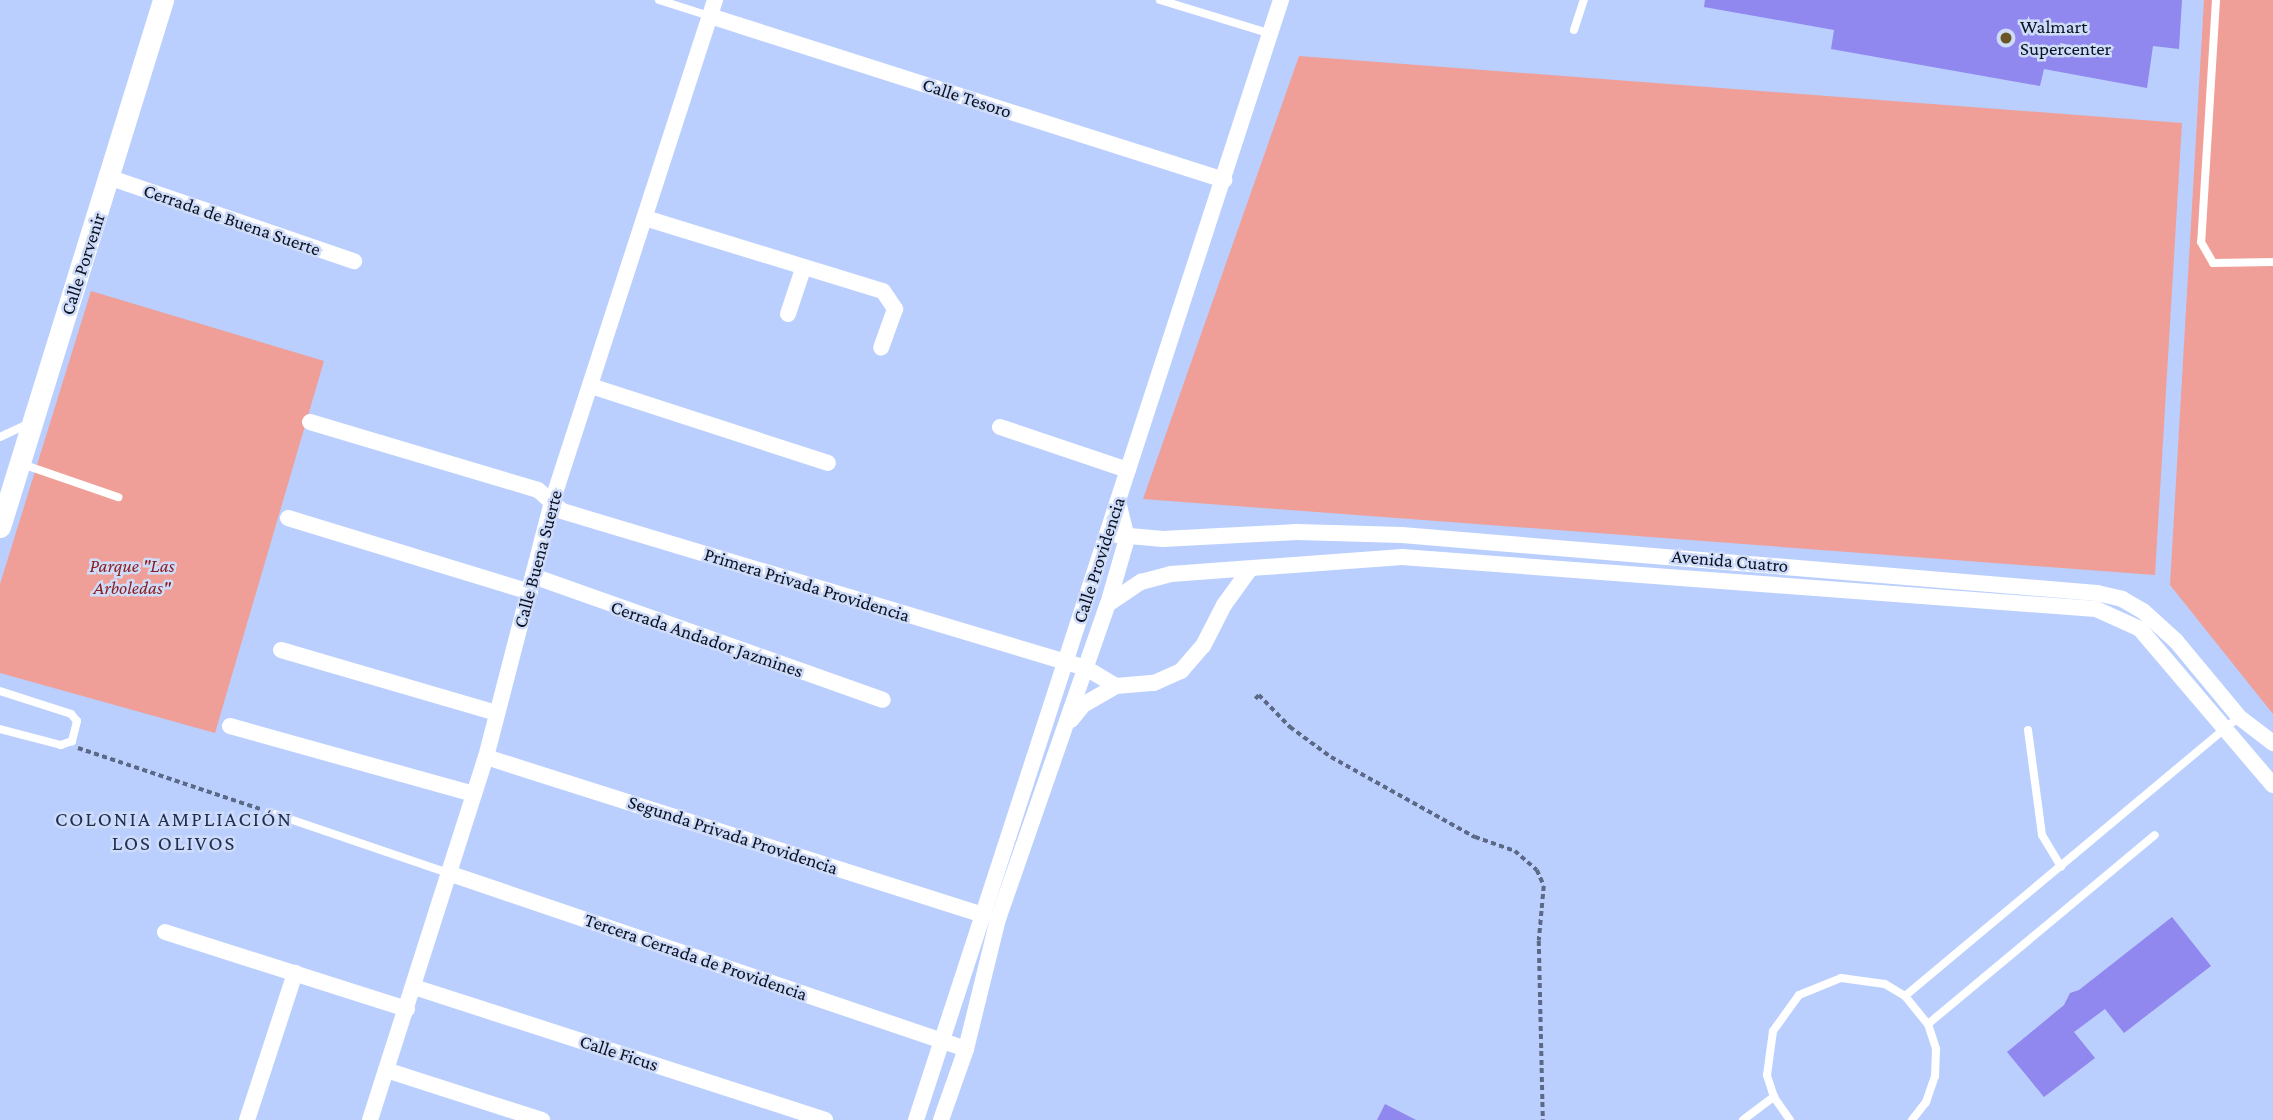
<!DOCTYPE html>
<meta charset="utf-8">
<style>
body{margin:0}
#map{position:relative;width:2273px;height:1120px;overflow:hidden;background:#bacffe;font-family:"Crimson Pro",serif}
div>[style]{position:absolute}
.green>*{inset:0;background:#ef9f97}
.building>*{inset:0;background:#9087ef}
.path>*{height:3.5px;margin-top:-1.75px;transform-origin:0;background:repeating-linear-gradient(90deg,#5b6987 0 5px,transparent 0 8.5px)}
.lane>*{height:8px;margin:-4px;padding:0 4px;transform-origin:4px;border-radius:4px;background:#fff}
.street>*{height:16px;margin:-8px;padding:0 8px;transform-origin:8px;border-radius:8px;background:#fff}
.secondary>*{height:21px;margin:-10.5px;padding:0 10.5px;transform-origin:10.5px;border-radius:10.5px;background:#fff}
.dots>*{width:19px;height:19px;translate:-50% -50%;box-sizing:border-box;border:4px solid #cfdcf9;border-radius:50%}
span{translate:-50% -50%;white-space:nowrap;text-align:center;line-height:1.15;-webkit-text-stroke:5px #cfdcf9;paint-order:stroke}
.poi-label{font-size:19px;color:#0a1121}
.left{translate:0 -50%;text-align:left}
.street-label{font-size:19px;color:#0a1121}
.park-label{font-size:19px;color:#8a1d1e;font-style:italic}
.neighbourhood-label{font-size:21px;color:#1f2e53;letter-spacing:2px}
</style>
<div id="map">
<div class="green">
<div style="clip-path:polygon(2204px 0,2273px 0,2273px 714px,2170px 585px)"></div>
<div style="clip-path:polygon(1299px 56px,2182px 123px,2155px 575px,1143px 499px)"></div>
<div style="clip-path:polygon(91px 291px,324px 361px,215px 733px,0 673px,0 584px)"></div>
</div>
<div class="building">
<div style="clip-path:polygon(1705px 0,2182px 0,2179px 49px,2153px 46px,2147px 88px,2044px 69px,2040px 86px,1831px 49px,1834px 30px,1704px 7px)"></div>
<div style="clip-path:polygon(2172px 917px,2211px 966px,2124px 1033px,2105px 1009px,2074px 1032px,2095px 1058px,2044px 1097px,2007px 1052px,2064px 1005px,2070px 993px,2079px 990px)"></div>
<div style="clip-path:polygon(1385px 1104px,1416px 1120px,1377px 1120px)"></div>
</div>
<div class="path">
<div style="left:1255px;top:699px;width:6px;rotate:-45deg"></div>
<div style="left:1259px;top:695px;width:45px;rotate:45.9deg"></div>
<div style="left:1290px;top:727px;width:51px;rotate:36.2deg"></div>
<div style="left:1331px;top:757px;width:165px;rotate:29.1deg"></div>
<div style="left:1475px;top:837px;width:42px;rotate:19.3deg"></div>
<div style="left:1515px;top:851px;width:29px;rotate:41deg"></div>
<div style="left:1537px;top:870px;width:17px;rotate:66deg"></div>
<div style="left:1544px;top:886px;width:55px;rotate:95.2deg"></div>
<div style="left:1539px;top:941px;width:179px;rotate:88.7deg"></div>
<div style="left:78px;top:748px;width:192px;rotate:18.5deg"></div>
</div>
<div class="lane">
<div style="left:659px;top:0;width:52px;rotate:17.7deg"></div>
<div style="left:1160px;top:0;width:116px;rotate:17deg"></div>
<div style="left:2216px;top:0;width:242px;rotate:93.5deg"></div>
<div style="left:2201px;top:242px;width:24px;rotate:60deg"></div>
<div style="left:2213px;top:263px;width:60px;rotate:-1deg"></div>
<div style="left:1574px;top:30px;width:32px;rotate:-72deg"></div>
<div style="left:0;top:437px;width:31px;rotate:-25deg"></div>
<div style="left:22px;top:464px;width:102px;rotate:19deg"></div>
<div style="left:0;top:691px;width:75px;rotate:17.9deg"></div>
<div style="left:71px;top:714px;width:9px;rotate:49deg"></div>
<div style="left:77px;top:721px;width:21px;rotate:104deg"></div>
<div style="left:72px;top:741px;width:12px;rotate:160deg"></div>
<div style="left:61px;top:745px;width:63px;rotate:-165.3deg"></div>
<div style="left:2028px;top:730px;width:106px;rotate:82.4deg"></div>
<div style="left:2042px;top:835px;width:37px;rotate:59deg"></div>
<div style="left:269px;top:812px;width:192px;rotate:18.8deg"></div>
<div style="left:1905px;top:996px;width:435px;rotate:-39.9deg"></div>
<div style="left:1928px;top:1024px;width:295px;rotate:-39.8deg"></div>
<div style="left:1743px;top:1120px;width:39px;rotate:-37deg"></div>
<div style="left:1790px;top:1120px;width:28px;rotate:-125deg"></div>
<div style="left:1774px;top:1097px;width:23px;rotate:-108deg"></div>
<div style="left:1767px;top:1075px;width:44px;rotate:-82.2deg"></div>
<div style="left:1773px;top:1031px;width:44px;rotate:-54.2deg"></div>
<div style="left:1799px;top:995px;width:45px;rotate:-22deg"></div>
<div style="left:1841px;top:978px;width:44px;rotate:7.8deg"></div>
<div style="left:1885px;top:984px;width:23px;rotate:31deg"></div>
<div style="left:1905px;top:996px;width:36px;rotate:51deg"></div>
<div style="left:1928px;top:1024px;width:26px;rotate:72deg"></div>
<div style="left:1936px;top:1049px;width:27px;rotate:92deg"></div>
<div style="left:1935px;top:1076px;width:28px;rotate:109deg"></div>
<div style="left:1926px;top:1102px;width:23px;rotate:128deg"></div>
</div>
<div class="street">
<div style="left:710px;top:16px;width:540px;rotate:17.7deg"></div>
<div style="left:111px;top:178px;width:257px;rotate:18.9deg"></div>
<div style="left:645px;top:218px;width:249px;rotate:17.1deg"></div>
<div style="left:883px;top:291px;width:22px;rotate:56deg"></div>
<div style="left:895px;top:309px;width:41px;rotate:109.7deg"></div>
<div style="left:788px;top:314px;width:47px;rotate:-71.6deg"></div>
<div style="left:591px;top:386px;width:249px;rotate:18deg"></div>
<div style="left:310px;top:422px;width:238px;rotate:16.6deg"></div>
<div style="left:538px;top:490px;width:32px;rotate:41deg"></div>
<div style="left:562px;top:511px;width:547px;rotate:16.68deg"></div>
<div style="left:1086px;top:668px;width:35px;rotate:31deg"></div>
<div style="left:1000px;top:427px;width:135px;rotate:18.6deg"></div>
<div style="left:288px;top:518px;width:253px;rotate:17deg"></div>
<div style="left:1107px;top:534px;width:56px;rotate:5.1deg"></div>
<div style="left:1163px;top:539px;width:134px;rotate:-3deg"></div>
<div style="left:1297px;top:532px;width:105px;rotate:1.6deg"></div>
<div style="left:1402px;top:535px;width:697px;rotate:4.77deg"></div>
<div style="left:2097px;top:593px;width:26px;rotate:13deg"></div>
<div style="left:2122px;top:599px;width:24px;rotate:30deg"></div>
<div style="left:2143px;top:611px;width:45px;rotate:42.3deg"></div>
<div style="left:2176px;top:641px;width:99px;rotate:50.3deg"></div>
<div style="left:2239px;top:717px;width:43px;rotate:37.4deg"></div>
<div style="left:533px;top:576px;width:371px;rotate:19.5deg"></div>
<div style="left:1108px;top:604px;width:40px;rotate:-34deg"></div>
<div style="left:1141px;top:582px;width:31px;rotate:-15deg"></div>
<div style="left:1171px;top:574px;width:232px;rotate:-4.2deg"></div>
<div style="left:1402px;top:557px;width:696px;rotate:4.29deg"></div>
<div style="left:2096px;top:609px;width:48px;rotate:24.4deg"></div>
<div style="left:2140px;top:629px;width:205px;rotate:49.6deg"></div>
<div style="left:281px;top:650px;width:225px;rotate:16.3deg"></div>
<div style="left:1071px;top:720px;width:19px;rotate:-51deg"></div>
<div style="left:1083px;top:705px;width:38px;rotate:-30deg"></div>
<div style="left:1116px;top:686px;width:38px;rotate:-5deg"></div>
<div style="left:1154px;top:683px;width:30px;rotate:-24deg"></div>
<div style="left:1181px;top:671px;width:33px;rotate:-49deg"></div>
<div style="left:1203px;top:646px;width:46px;rotate:-62.9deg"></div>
<div style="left:1224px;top:605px;width:44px;rotate:-54.2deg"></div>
<div style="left:230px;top:726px;width:253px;rotate:15.6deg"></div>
<div style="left:486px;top:757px;width:518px;rotate:17.63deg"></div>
<div style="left:451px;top:874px;width:544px;rotate:18.77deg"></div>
<div style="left:165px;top:932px;width:254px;rotate:17.7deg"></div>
<div style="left:414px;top:987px;width:432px;rotate:17.9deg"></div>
<div style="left:386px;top:1070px;width:164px;rotate:17.8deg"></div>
<div style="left:247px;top:1120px;width:155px;rotate:-71.9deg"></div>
<div style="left:370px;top:1120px;width:381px;rotate:-72.3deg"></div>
<div style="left:486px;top:757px;width:263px;rotate:-75.5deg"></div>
<div style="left:552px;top:502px;width:528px;rotate:-72.01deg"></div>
<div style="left:916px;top:1120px;width:1178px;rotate:-71.95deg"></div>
<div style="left:941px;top:1120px;width:75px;rotate:-70.6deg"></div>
<div style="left:966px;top:1049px;width:134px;rotate:-76.2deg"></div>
<div style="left:998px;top:919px;width:334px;rotate:-70.8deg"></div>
<div style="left:1108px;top:604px;width:69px;rotate:-73.9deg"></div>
<div style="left:1127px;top:538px;width:36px;rotate:-104deg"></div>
</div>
<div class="secondary">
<div style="left:0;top:527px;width:552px;rotate:-72.81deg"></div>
</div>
<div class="dots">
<div style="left:2006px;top:38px;background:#6a5524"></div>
</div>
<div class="poi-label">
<span class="left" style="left:2020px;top:38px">Walmart<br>Supercenter</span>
</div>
<div class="street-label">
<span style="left:967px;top:98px;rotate:18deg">Calle Tesoro</span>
<span style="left:232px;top:220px;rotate:19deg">Cerrada de Buena Suerte</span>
<span style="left:83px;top:264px;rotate:-72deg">Calle Porvenir</span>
<span style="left:538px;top:559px;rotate:-75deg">Calle Buena Suerte</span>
<span style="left:1099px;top:560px;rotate:-72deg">Calle Providencia</span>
<span style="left:1730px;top:561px;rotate:5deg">Avenida Cuatro</span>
<span style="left:807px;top:585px;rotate:17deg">Primera Privada Providencia</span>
<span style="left:707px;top:639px;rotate:19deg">Cerrada Andador Jazmines</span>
<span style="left:733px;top:835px;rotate:18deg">Segunda Privada Providencia</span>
<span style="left:696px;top:957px;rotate:19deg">Tercera Cerrada de Providencia</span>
<span style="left:619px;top:1053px;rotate:18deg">Calle Ficus</span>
</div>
<div class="park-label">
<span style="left:132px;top:577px">Parque "Las<br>Arboledas"</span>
</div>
<div class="neighbourhood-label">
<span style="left:174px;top:831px">COLONIA AMPLIACIÓN<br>LOS OLIVOS</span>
</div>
</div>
